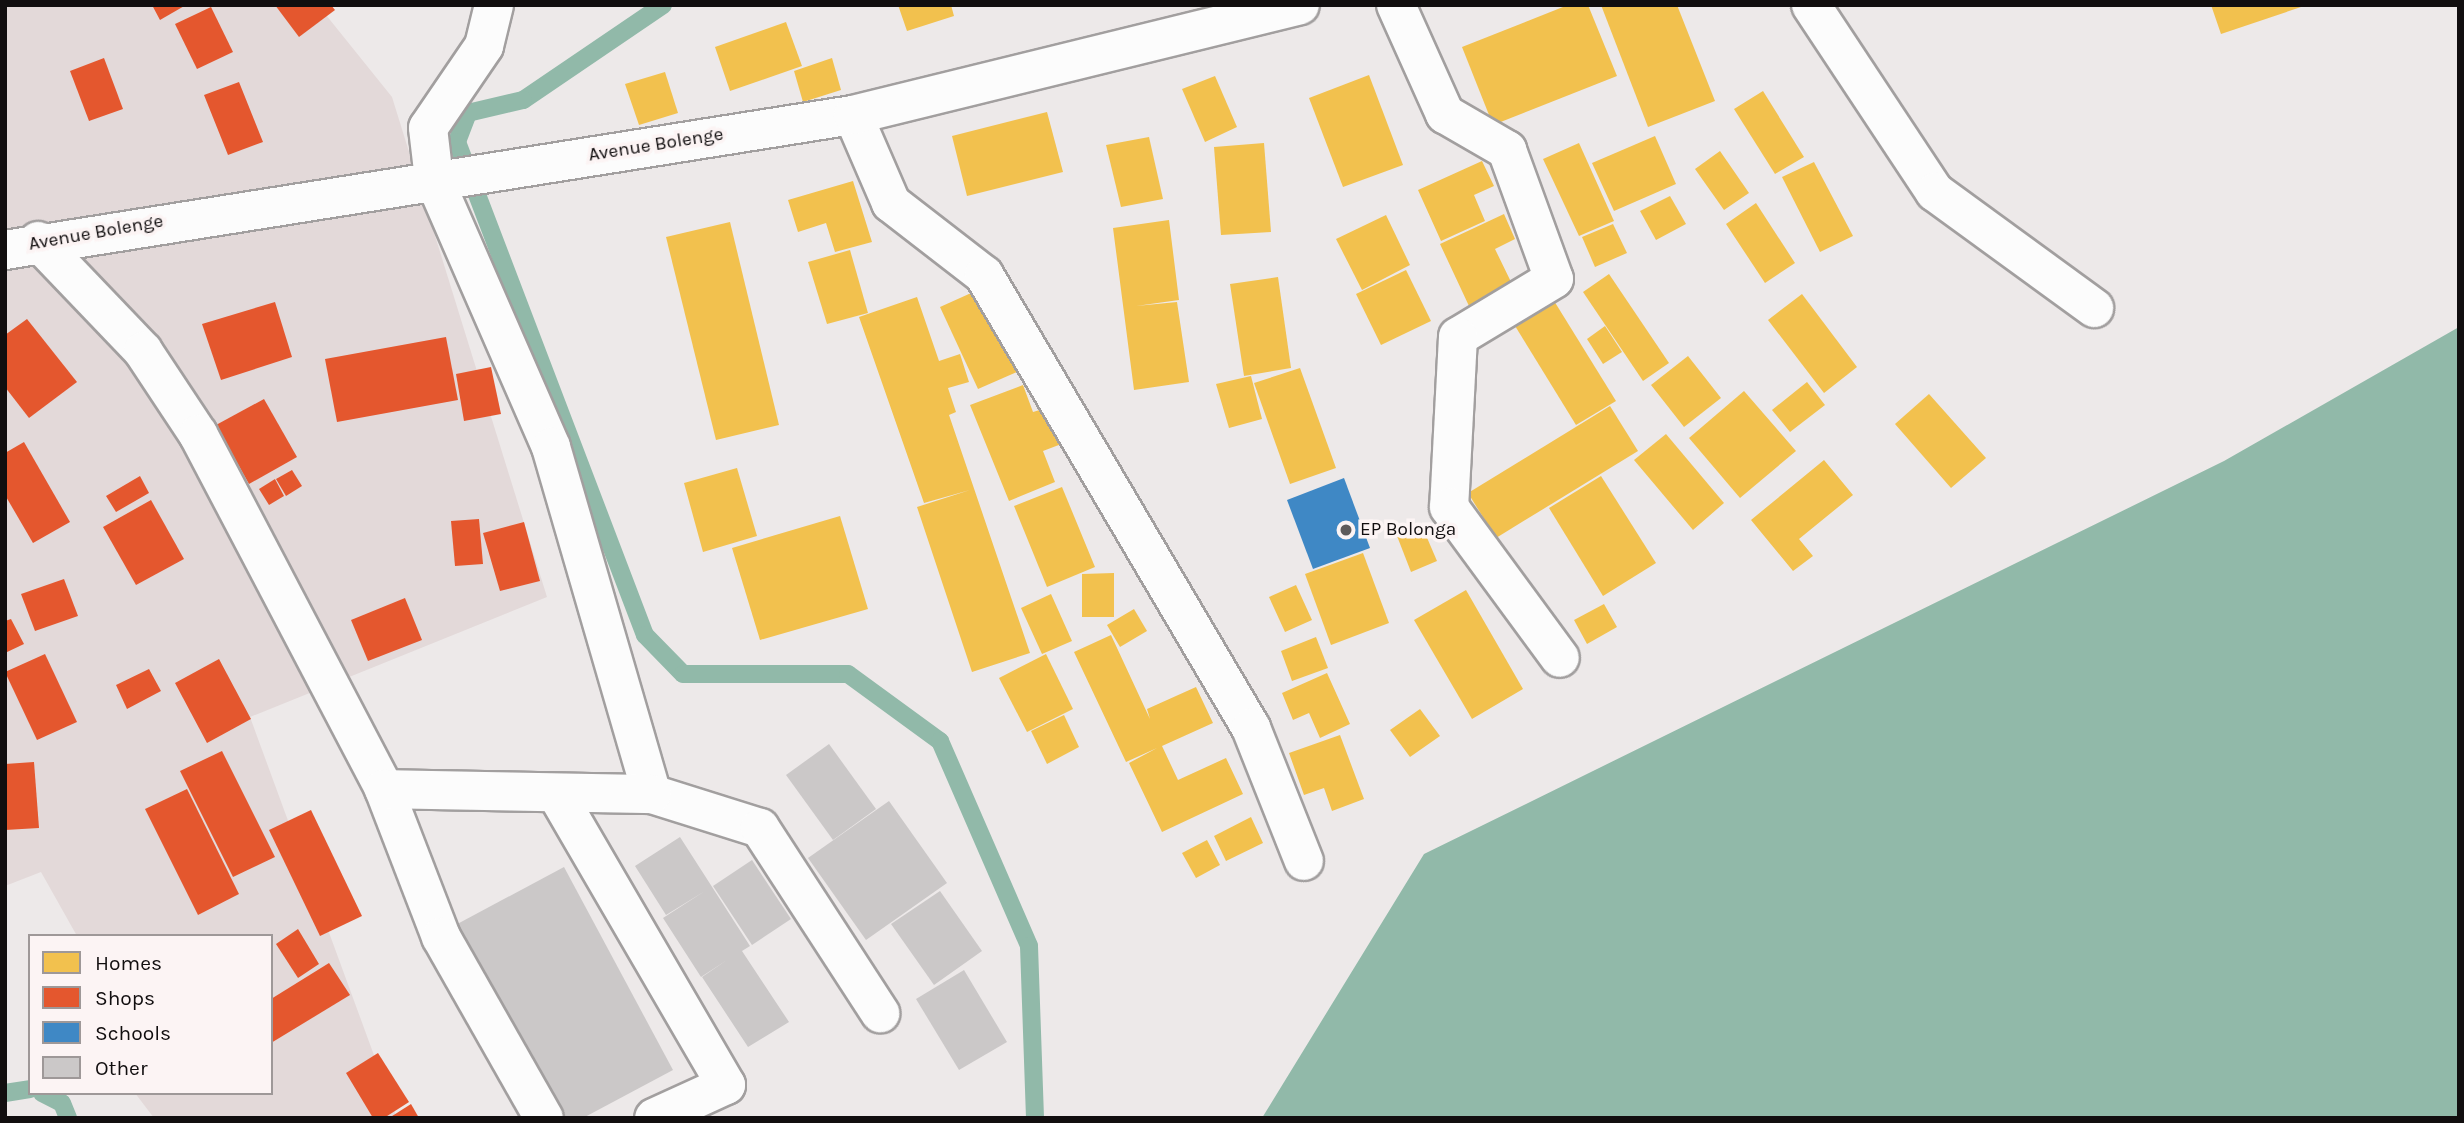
<!DOCTYPE html>
<style>
body{margin:0}
#map{position:relative;width:2464px;height:1123px;overflow:hidden;background:#ede9e9;font-family:Karla,sans-serif}
div>[style]{position:absolute}
.built>*{inset:0;background:#e3d9d9}
.water>*{inset:0;background:#91b9a9}
.homes>*{inset:0;background:#f2c14e}
.shops>*{inset:0;background:#e4572e}
.schools>*{inset:0;background:#3f88c5}
.stream>*{height:18px;margin:-9px;padding:0 9px;transform-origin:9px;border-radius:9px;background:#91b9a9}
.building>*{inset:0;background:#cbc8c8}
.roads{filter:drop-shadow(2px 0 #a29f9f) drop-shadow(-2px 0 #a29f9f) drop-shadow(0 2px #a29f9f) drop-shadow(0 -2px #a29f9f)}
.minor>*{height:38px;margin:-19px;padding:0 19px;transform-origin:19px;border-radius:19px;background:#fcfcfc}
.dots>*{width:19px;height:19px;translate:-50% -50%;box-sizing:border-box;border:4px solid #fcf4f4;border-radius:50%}
span{translate:-50% -50%;white-space:nowrap;text-align:center;line-height:1.15;-webkit-text-stroke:7px #fcf4f4;paint-order:stroke}
.street-label{font-size:19px;color:#110e0f}
.poi-label{font-size:19px;color:#110e0f}
.left{translate:0 -50%;text-align:left}
.frame{position:absolute;inset:0;border:7px solid #110e0f;pointer-events:none}
.legend{position:absolute;left:28px;top:934px;width:245px;height:161px;box-sizing:border-box;background:#fcf4f4;border:2px solid #9e9898;margin:0;padding:9px 12px;list-style:none;font-size:21px;color:#110e0f}
.legend li{display:flex;align-items:center;gap:14px;height:35px}
.legend b{width:35px;border:2px solid #9e9898}
</style>
<div id="map">
<div class="built">
<div style="clip-path:polygon(5px 5px,318px 5px,392px 97px,547px 597px,250px 717px,397px 1118px,154px 1118px,135px 1093px,271px 1093px,271px 936px,77px 936px,41px 872px,5px 886px)"></div>
</div>
<div class="water">
<div style="clip-path:polygon(2459px 327px,2459px 1118px,1262px 1118px,1424px 854px,2224px 461px)"></div>
</div>
<div class="homes">
<div style="clip-path:polygon(898px 5px,951px 5px,954px 16px,907px 31px)"></div>
<div style="clip-path:polygon(1568px 5px,1588px 5px,1617px 76px,1493px 125px,1462px 47px)"></div>
<div style="clip-path:polygon(1601px 5px,1677px 5px,1715px 101px,1648px 127px)"></div>
<div style="clip-path:polygon(2211px 5px,2304px 5px,2304px 6px,2221px 34px)"></div>
<div style="clip-path:polygon(786px 22px,802px 66px,730px 91px,715px 47px)"></div>
<div style="clip-path:polygon(832px 58px,841px 90px,803px 102px,794px 71px)"></div>
<div style="clip-path:polygon(665px 72px,678px 113px,639px 125px,625px 84px)"></div>
<div style="clip-path:polygon(1369px 75px,1403px 165px,1343px 187px,1309px 98px)"></div>
<div style="clip-path:polygon(1215px 76px,1237px 127px,1205px 142px,1182px 89px)"></div>
<div style="clip-path:polygon(1763px 91px,1804px 157px,1775px 174px,1734px 109px)"></div>
<div style="clip-path:polygon(1047px 112px,1063px 172px,967px 196px,952px 136px)"></div>
<div style="clip-path:polygon(1655px 136px,1676px 184px,1614px 211px,1592px 163px)"></div>
<div style="clip-path:polygon(1149px 137px,1163px 199px,1121px 207px,1106px 145px)"></div>
<div style="clip-path:polygon(1264px 143px,1271px 232px,1221px 235px,1214px 147px)"></div>
<div style="clip-path:polygon(1579px 143px,1614px 221px,1579px 236px,1543px 159px)"></div>
<div style="clip-path:polygon(1720px 151px,1749px 193px,1724px 210px,1695px 169px)"></div>
<div style="clip-path:polygon(1482px 161px,1494px 186px,1474px 195px,1485px 221px,1441px 241px,1418px 190px)"></div>
<div style="clip-path:polygon(1814px 162px,1853px 236px,1820px 252px,1782px 177px)"></div>
<div style="clip-path:polygon(853px 181px,872px 242px,835px 252px,826px 223px,798px 232px,788px 200px)"></div>
<div style="clip-path:polygon(1670px 196px,1686px 224px,1656px 240px,1640px 211px)"></div>
<div style="clip-path:polygon(1756px 203px,1795px 263px,1765px 283px,1726px 224px)"></div>
<div style="clip-path:polygon(1504px 214px,1515px 239px,1495px 249px,1513px 286px,1469px 306px,1440px 244px)"></div>
<div style="clip-path:polygon(1386px 215px,1410px 265px,1362px 290px,1336px 239px)"></div>
<div style="clip-path:polygon(1169px 220px,1179px 300px,1136px 306px,1177px 302px,1189px 382px,1134px 390px,1113px 228px)"></div>
<div style="clip-path:polygon(730px 222px,779px 425px,716px 440px,666px 237px)"></div>
<div style="clip-path:polygon(1613px 224px,1627px 253px,1595px 267px,1582px 237px)"></div>
<div style="clip-path:polygon(850px 250px,868px 313px,827px 324px,808px 262px)"></div>
<div style="clip-path:polygon(1406px 270px,1431px 321px,1381px 345px,1356px 294px)"></div>
<div style="clip-path:polygon(1609px 274px,1669px 363px,1643px 381px,1583px 292px)"></div>
<div style="clip-path:polygon(1278px 277px,1291px 368px,1244px 376px,1230px 284px)"></div>
<div style="clip-path:polygon(980px 289px,1019px 371px,978px 389px,940px 307px)"></div>
<div style="clip-path:polygon(1802px 294px,1857px 367px,1824px 393px,1768px 320px)"></div>
<div style="clip-path:polygon(1551px 296px,1616px 401px,1576px 425px,1512px 321px)"></div>
<div style="clip-path:polygon(917px 297px,939px 361px,960px 354px,969px 382px,948px 388px,956px 412px,949px 415px,1030px 653px,972px 672px,917px 507px,970px 490px,924px 503px,859px 317px)"></div>
<div style="clip-path:polygon(1605px 326px,1622px 352px,1603px 364px,1587px 339px)"></div>
<div style="clip-path:polygon(1688px 356px,1721px 398px,1684px 427px,1651px 385px)"></div>
<div style="clip-path:polygon(1300px 368px,1336px 468px,1290px 484px,1254px 383px)"></div>
<div style="clip-path:polygon(1251px 376px,1262px 419px,1229px 428px,1216px 384px)"></div>
<div style="clip-path:polygon(1807px 382px,1825px 405px,1790px 432px,1772px 410px)"></div>
<div style="clip-path:polygon(1023px 385px,1033px 412px,1050px 407px,1064px 443px,1043px 451px,1055px 482px,1009px 501px,970px 405px)"></div>
<div style="clip-path:polygon(1744px 391px,1796px 451px,1740px 498px,1689px 438px)"></div>
<div style="clip-path:polygon(1929px 394px,1986px 458px,1951px 488px,1895px 424px)"></div>
<div style="clip-path:polygon(1610px 406px,1638px 451px,1496px 538px,1468px 493px)"></div>
<div style="clip-path:polygon(1666px 434px,1724px 503px,1693px 530px,1634px 460px)"></div>
<div style="clip-path:polygon(1824px 460px,1853px 495px,1799px 539px,1813px 556px,1793px 571px,1751px 520px)"></div>
<div style="clip-path:polygon(737px 468px,757px 536px,703px 552px,684px 483px)"></div>
<div style="clip-path:polygon(1601px 476px,1656px 563px,1603px 596px,1549px 508px)"></div>
<div style="clip-path:polygon(1062px 487px,1095px 567px,1047px 587px,1014px 506px)"></div>
<div style="clip-path:polygon(840px 516px,868px 609px,760px 640px,732px 548px)"></div>
<div style="clip-path:polygon(1422px 526px,1437px 561px,1411px 572px,1397px 536px)"></div>
<div style="clip-path:polygon(1363px 553px,1389px 623px,1331px 645px,1305px 574px)"></div>
<div style="clip-path:polygon(1114px 573px,1114px 617px,1082px 617px,1082px 574px)"></div>
<div style="clip-path:polygon(1296px 585px,1312px 620px,1285px 632px,1269px 597px)"></div>
<div style="clip-path:polygon(1466px 590px,1523px 689px,1472px 719px,1414px 620px)"></div>
<div style="clip-path:polygon(1051px 594px,1072px 641px,1042px 654px,1021px 608px)"></div>
<div style="clip-path:polygon(1604px 604px,1617px 627px,1587px 644px,1574px 620px)"></div>
<div style="clip-path:polygon(1134px 609px,1147px 631px,1120px 647px,1107px 625px)"></div>
<div style="clip-path:polygon(1111px 635px,1150px 719px,1147px 709px,1196px 687px,1213px 723px,1162px 746px,1178px 780px,1226px 758px,1243px 794px,1162px 832px,1129px 763px,1157px 748px,1126px 762px,1074px 652px)"></div>
<div style="clip-path:polygon(1316px 637px,1328px 668px,1292px 681px,1281px 651px)"></div>
<div style="clip-path:polygon(1046px 654px,1073px 709px,1027px 732px,999px 678px)"></div>
<div style="clip-path:polygon(1327px 673px,1350px 724px,1320px 738px,1309px 713px,1293px 720px,1282px 693px)"></div>
<div style="clip-path:polygon(1420px 709px,1440px 736px,1410px 757px,1390px 730px)"></div>
<div style="clip-path:polygon(1064px 715px,1079px 747px,1047px 764px,1031px 731px)"></div>
<div style="clip-path:polygon(1340px 735px,1364px 799px,1332px 811px,1324px 788px,1304px 795px,1289px 753px)"></div>
<div style="clip-path:polygon(1251px 817px,1263px 843px,1226px 861px,1214px 836px)"></div>
<div style="clip-path:polygon(1207px 840px,1220px 865px,1196px 878px,1182px 853px)"></div>
</div>
<div class="shops">
<div style="clip-path:polygon(152px 5px,186px 5px,160px 20px)"></div>
<div style="clip-path:polygon(275px 5px,331px 5px,335px 10px,299px 37px)"></div>
<div style="clip-path:polygon(211px 7px,233px 52px,197px 69px,175px 24px)"></div>
<div style="clip-path:polygon(104px 58px,123px 109px,89px 121px,70px 71px)"></div>
<div style="clip-path:polygon(239px 82px,263px 142px,228px 155px,204px 95px)"></div>
<div style="clip-path:polygon(275px 302px,292px 357px,221px 380px,202px 324px)"></div>
<div style="clip-path:polygon(27px 319px,77px 382px,29px 418px,5px 387px,5px 335px)"></div>
<div style="clip-path:polygon(446px 337px,458px 400px,337px 422px,325px 359px)"></div>
<div style="clip-path:polygon(491px 367px,501px 414px,464px 421px,456px 374px)"></div>
<div style="clip-path:polygon(264px 399px,297px 457px,249px 484px,216px 425px)"></div>
<div style="clip-path:polygon(24px 442px,70px 522px,33px 543px,5px 495px,5px 453px)"></div>
<div style="clip-path:polygon(292px 470px,302px 486px,286px 496px,276px 479px)"></div>
<div style="clip-path:polygon(140px 476px,149px 493px,116px 512px,106px 496px)"></div>
<div style="clip-path:polygon(275px 479px,284px 496px,269px 505px,259px 489px)"></div>
<div style="clip-path:polygon(151px 500px,184px 559px,136px 585px,103px 527px)"></div>
<div style="clip-path:polygon(479px 519px,483px 564px,455px 566px,451px 521px)"></div>
<div style="clip-path:polygon(524px 522px,540px 581px,500px 591px,483px 533px)"></div>
<div style="clip-path:polygon(64px 579px,78px 616px,35px 631px,21px 594px)"></div>
<div style="clip-path:polygon(405px 598px,422px 640px,368px 661px,351px 620px)"></div>
<div style="clip-path:polygon(11px 619px,24px 644px,5px 653px,5px 621px)"></div>
<div style="clip-path:polygon(45px 654px,77px 722px,37px 740px,5px 672px)"></div>
<div style="clip-path:polygon(219px 659px,251px 719px,207px 743px,175px 683px)"></div>
<div style="clip-path:polygon(149px 669px,161px 691px,127px 709px,116px 685px)"></div>
<div style="clip-path:polygon(222px 751px,275px 857px,233px 877px,180px 771px)"></div>
<div style="clip-path:polygon(34px 762px,39px 828px,5px 830px,5px 764px)"></div>
<div style="clip-path:polygon(187px 789px,239px 894px,198px 915px,145px 809px)"></div>
<div style="clip-path:polygon(311px 810px,362px 916px,320px 936px,269px 830px)"></div>
<div style="clip-path:polygon(298px 929px,319px 964px,298px 978px,276px 944px)"></div>
<div style="clip-path:polygon(329px 963px,350px 995px,271px 1043px,271px 999px)"></div>
<div style="clip-path:polygon(378px 1053px,409px 1102px,384px 1118px,373px 1118px,346px 1073px)"></div>
<div style="clip-path:polygon(411px 1104px,419px 1118px,389px 1118px)"></div>
</div>
<div class="schools">
<div style="clip-path:polygon(1344px 478px,1370px 548px,1313px 569px,1287px 500px)"></div>
</div>
<div class="stream">
<div style="left:663px;top:5px;width:169px;rotate:145.8deg"></div>
<div style="left:523px;top:100px;width:57px;rotate:166.7deg"></div>
<div style="left:468px;top:113px;width:31px;rotate:111deg"></div>
<div style="left:457px;top:142px;width:528px;rotate:69.13deg"></div>
<div style="left:645px;top:635px;width:54px;rotate:45.7deg"></div>
<div style="left:683px;top:674px;width:165px"></div>
<div style="left:848px;top:674px;width:114px;rotate:36.1deg"></div>
<div style="left:940px;top:741px;width:223px;rotate:66.5deg"></div>
<div style="left:1029px;top:946px;width:172px;rotate:88deg"></div>
<div style="left:5px;top:1093px;width:25px;rotate:-9deg"></div>
<div style="left:42px;top:1093px;width:22px;rotate:27deg"></div>
<div style="left:62px;top:1103px;width:16px;rotate:68deg"></div>
</div>
<div class="building">
<div style="clip-path:polygon(829px 744px,876px 809px,833px 840px,786px 775px)"></div>
<div style="clip-path:polygon(889px 801px,947px 883px,866px 940px,808px 858px)"></div>
<div style="clip-path:polygon(680px 837px,750px 946px,742px 951px,789px 1022px,748px 1047px,702px 977px,727px 960px,701px 977px,663px 918px,705px 891px,666px 915px,635px 866px)"></div>
<div style="clip-path:polygon(752px 860px,791px 919px,752px 945px,713px 886px)"></div>
<div style="clip-path:polygon(564px 867px,673px 1070px,583px 1118px,550px 1118px,448px 929px)"></div>
<div style="clip-path:polygon(940px 891px,982px 951px,934px 985px,891px 924px)"></div>
<div style="clip-path:polygon(964px 970px,1007px 1042px,959px 1070px,916px 999px)"></div>
</div>
<div class="roads">
<div class="minor">
<div style="left:494px;top:5px;width:42px;rotate:103.7deg"></div>
<div style="left:484px;top:46px;width:99px;rotate:124.3deg"></div>
<div style="left:428px;top:128px;width:51px;rotate:83.3deg"></div>
<div style="left:434px;top:179px;width:292px;rotate:66.4deg"></div>
<div style="left:551px;top:447px;width:361px;rotate:73.8deg"></div>
<div style="left:652px;top:794px;width:113px;rotate:17.5deg"></div>
<div style="left:760px;top:828px;width:221px;rotate:57deg"></div>
<div style="left:1396px;top:5px;width:120px;rotate:65.8deg"></div>
<div style="left:1445px;top:114px;width:72px;rotate:30.1deg"></div>
<div style="left:1507px;top:150px;width:137px;rotate:70deg"></div>
<div style="left:1554px;top:279px;width:112px;rotate:148.9deg"></div>
<div style="left:1458px;top:337px;width:170px;rotate:93deg"></div>
<div style="left:1449px;top:507px;width:187px;rotate:53.7deg"></div>
<div style="left:1811px;top:5px;width:224px;rotate:56.5deg"></div>
<div style="left:1935px;top:192px;width:197px;rotate:36.1deg"></div>
<div style="left:853px;top:115px;width:96px;rotate:66.6deg"></div>
<div style="left:891px;top:203px;width:118px;rotate:37.7deg"></div>
<div style="left:984px;top:275px;width:526px;rotate:59.48deg"></div>
<div style="left:1251px;top:728px;width:143px;rotate:68.3deg"></div>
<div style="left:38px;top:241px;width:152px;rotate:46.3deg"></div>
<div style="left:143px;top:351px;width:100px;rotate:56.5deg"></div>
<div style="left:198px;top:434px;width:401px;rotate:62.3deg"></div>
<div style="left:384px;top:789px;width:159px;rotate:68.9deg"></div>
<div style="left:441px;top:937px;width:208px;rotate:60.4deg"></div>
<div style="left:5px;top:250px;width:859px;rotate:-9.05deg"></div>
<div style="left:853px;top:115px;width:460px;rotate:-13.8deg"></div>
<div style="left:384px;top:789px;width:268px;rotate:1.1deg"></div>
<div style="left:556px;top:793px;width:338px;rotate:59.8deg"></div>
<div style="left:726px;top:1085px;width:79px;rotate:155.4deg"></div>
</div>
</div>
<div class="dots">
<div style="left:1346px;top:530px;background:#5e5b5b"></div>
</div>
<div class="street-label">
<span style="left:656px;top:145px;rotate:-9deg">Avenue Bolenge</span>
<span style="left:96px;top:233px;rotate:-10deg">Avenue Bolenge</span>
</div>
<div class="poi-label">
<span class="left" style="left:1360px;top:530px">EP Bolonga</span>
</div>
<div class="frame"></div>
<ul class="legend">
<li><b style="height:19px;background:#f2c14e"></b>Homes</li>
<li><b style="height:19px;background:#e4572e"></b>Shops</li>
<li><b style="height:19px;background:#3f88c5"></b>Schools</li>
<li><b style="height:19px;background:#cbc8c8"></b>Other</li>
</ul>
</div>
